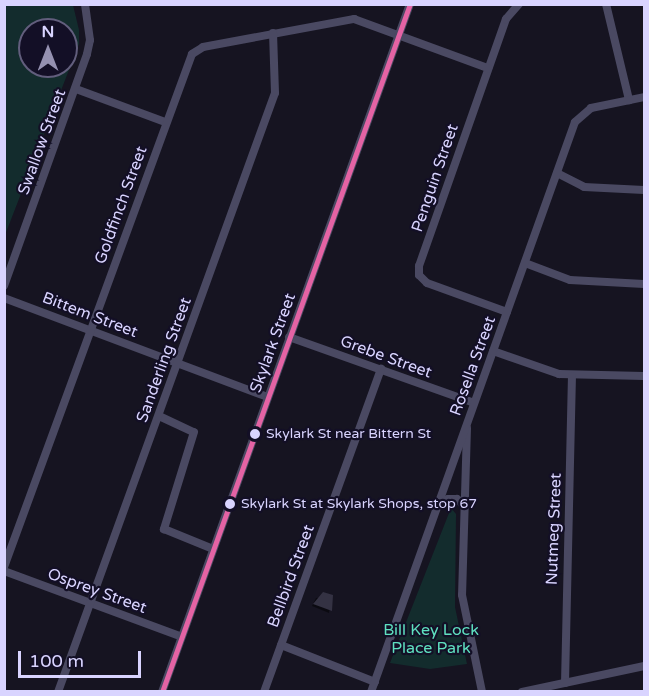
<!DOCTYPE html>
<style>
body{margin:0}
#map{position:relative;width:649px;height:696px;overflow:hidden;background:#161421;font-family:"Varela Round",sans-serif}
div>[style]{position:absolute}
.green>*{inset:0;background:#132c2d}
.shadow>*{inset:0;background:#0007}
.building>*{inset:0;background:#343243}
.minor>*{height:8px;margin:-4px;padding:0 4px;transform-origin:4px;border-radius:4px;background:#4a4962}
.bus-1>*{height:4.5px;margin:-2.25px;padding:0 2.25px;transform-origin:2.25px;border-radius:2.25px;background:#e463a4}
.dots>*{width:16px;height:16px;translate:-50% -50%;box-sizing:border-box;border:3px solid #130f26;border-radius:50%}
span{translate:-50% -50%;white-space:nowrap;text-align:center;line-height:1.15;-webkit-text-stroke:4.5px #130f26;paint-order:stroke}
.bus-label{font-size:14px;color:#d9d4ff}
.left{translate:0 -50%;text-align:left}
.street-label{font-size:16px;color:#d9d4ff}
.park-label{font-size:16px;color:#5fe0c0}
.frame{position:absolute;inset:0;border:6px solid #d9d4ff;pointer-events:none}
.north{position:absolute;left:18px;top:18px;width:60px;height:60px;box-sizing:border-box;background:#130f26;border:2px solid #625e7d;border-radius:50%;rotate:0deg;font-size:16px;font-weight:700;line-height:24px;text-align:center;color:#d9d4ff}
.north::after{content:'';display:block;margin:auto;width:21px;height:27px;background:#9591b1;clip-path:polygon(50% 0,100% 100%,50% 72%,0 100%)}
.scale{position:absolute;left:18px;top:651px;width:123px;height:27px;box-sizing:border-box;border:3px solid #d9d4ff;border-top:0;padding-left:8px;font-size:18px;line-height:21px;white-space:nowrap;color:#d9d4ff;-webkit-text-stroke:4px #130f26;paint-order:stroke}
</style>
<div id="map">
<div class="green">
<div style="clip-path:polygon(evenodd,4px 5px,73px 5px,79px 30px,79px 44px,5px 235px,4px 5px,30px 30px,66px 30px,66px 66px,30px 66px,30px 30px)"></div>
<div style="clip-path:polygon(451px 508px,456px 514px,455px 607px,467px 664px,430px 669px,390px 663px)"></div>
</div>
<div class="shadow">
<div style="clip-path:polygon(331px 596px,329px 613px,312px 606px,316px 598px)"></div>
</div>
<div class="building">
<div style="clip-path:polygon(323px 592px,333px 595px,332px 611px,313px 604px)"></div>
</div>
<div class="minor">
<div style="left:606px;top:4px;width:99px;rotate:76.5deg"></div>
<div style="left:76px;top:89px;width:95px;rotate:20.3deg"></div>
<div style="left:557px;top:173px;width:30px;rotate:27deg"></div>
<div style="left:584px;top:187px;width:60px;rotate:2.9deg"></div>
<div style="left:525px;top:263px;width:48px;rotate:20.7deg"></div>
<div style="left:570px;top:280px;width:74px;rotate:3.1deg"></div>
<div style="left:4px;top:286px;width:246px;rotate:-70.3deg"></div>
<div style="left:87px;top:54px;width:14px;rotate:-78deg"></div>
<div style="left:90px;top:40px;width:36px;rotate:-98deg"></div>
<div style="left:4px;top:298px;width:281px;rotate:20.6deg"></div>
<div style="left:507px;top:312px;width:85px;rotate:-160.1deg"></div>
<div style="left:427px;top:283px;width:11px;rotate:-135deg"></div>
<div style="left:419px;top:275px;width:9px;rotate:-90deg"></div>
<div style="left:419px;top:266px;width:262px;rotate:-70.6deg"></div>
<div style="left:506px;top:19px;width:20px;rotate:-49deg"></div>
<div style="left:289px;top:337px;width:196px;rotate:19.6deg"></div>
<div style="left:493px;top:351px;width:70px;rotate:19.2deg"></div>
<div style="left:559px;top:374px;width:85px;rotate:1.3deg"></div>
<div style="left:159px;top:416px;width:38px;rotate:25deg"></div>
<div style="left:194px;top:432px;width:102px;rotate:107.2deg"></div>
<div style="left:164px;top:529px;width:53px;rotate:22.2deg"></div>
<div style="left:467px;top:428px;width:167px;rotate:91.7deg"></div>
<div style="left:462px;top:595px;width:99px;rotate:78.3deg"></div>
<div style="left:436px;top:507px;width:14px;rotate:-34deg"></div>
<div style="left:448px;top:499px;width:9px"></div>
<div style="left:457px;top:499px;width:11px;rotate:45deg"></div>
<div style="left:4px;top:567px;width:546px;rotate:-69.87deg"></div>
<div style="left:192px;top:54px;width:13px;rotate:-32deg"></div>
<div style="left:203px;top:47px;width:154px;rotate:-10.5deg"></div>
<div style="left:354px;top:19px;width:143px;rotate:20.1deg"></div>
<div style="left:4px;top:571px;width:188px;rotate:20.3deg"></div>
<div style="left:281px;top:645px;width:101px;rotate:21.5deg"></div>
<div style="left:565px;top:683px;width:307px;rotate:-88.7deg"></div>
<div style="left:58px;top:692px;width:637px;rotate:-70.09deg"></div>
<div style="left:275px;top:93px;width:60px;rotate:-91.9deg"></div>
<div style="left:162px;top:692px;width:731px;rotate:-70.18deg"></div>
<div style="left:264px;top:692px;width:344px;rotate:-70.1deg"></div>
<div style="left:371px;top:692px;width:605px;rotate:-70.31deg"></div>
<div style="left:575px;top:122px;width:21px;rotate:-41deg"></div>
<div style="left:591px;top:108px;width:54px;rotate:-11.7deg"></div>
<div style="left:522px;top:692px;width:125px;rotate:-12deg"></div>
</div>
<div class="bus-1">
<div style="left:162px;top:692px;width:731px;rotate:-70.18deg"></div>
</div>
<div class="dots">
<div style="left:255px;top:434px;background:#d9d4ff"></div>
<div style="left:230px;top:504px;background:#d9d4ff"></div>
</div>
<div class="bus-label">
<span class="left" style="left:266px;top:434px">Skylark St near Bittern St</span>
<span class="left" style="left:241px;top:504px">Skylark St at Skylark Shops, stop 67</span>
</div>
<div class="street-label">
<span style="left:42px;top:142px;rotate:-70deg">Swallow Street</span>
<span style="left:435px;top:178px;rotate:-71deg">Penguin Street</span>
<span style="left:121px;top:205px;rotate:-70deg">Goldfinch Street</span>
<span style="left:90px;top:315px;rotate:21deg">Bittem Street</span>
<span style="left:273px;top:343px;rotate:-70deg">Skylark Street</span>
<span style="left:386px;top:357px;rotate:20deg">Grebe Street</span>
<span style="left:164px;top:360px;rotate:-70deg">Sanderling Street</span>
<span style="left:473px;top:366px;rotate:-70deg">Rosella Street</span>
<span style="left:554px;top:529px;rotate:-88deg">Nutmeg Street</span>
<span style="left:291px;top:576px;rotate:-70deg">Bellbird Street</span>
<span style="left:97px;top:591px;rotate:20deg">Osprey Street</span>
</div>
<div class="park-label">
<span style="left:431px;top:639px">Bill Key Lock<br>Place Park</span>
</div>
<div class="frame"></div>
<div class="north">N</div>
<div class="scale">100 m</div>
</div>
